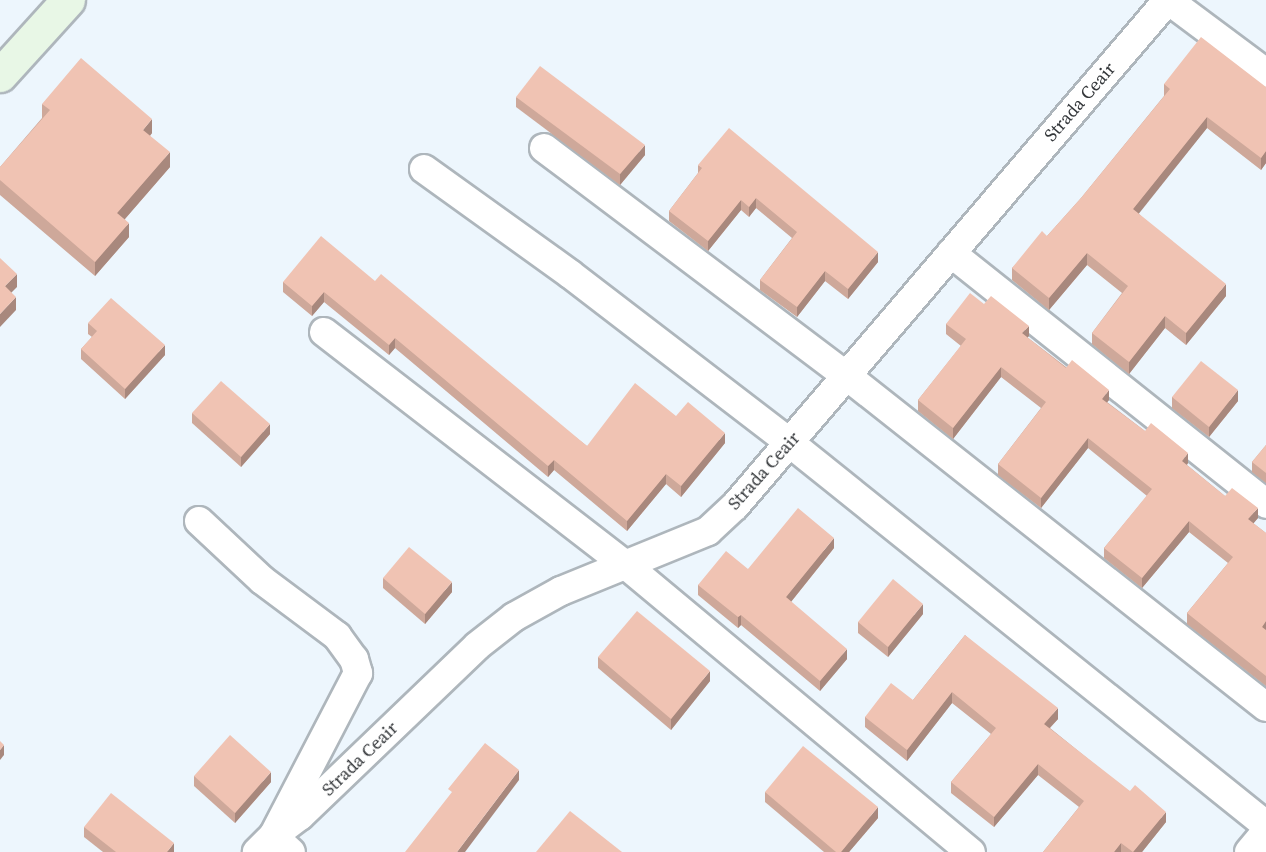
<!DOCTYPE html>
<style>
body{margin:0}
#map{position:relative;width:1266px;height:852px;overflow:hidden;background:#edf6fd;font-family:"Source Serif 4",serif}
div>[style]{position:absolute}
.roads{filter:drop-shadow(2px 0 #aeb6bc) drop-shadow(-2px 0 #aeb6bc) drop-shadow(0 2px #aeb6bc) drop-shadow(0 -2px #aeb6bc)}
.street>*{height:28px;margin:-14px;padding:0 14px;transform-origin:14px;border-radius:14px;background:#fff}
.secondary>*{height:33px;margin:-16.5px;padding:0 16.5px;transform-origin:16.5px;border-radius:16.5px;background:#e8f7e6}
.wall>*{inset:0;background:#cea89a}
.shaded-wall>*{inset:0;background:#a8887d}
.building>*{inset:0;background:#f0c3b3}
span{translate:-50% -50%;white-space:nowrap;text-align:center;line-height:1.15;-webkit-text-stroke:4.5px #fff;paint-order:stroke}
.street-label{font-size:18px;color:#35383b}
</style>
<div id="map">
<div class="roads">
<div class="street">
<div style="left:1168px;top:0;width:122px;rotate:36.7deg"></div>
<div style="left:544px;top:148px;width:379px;rotate:37deg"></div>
<div style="left:847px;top:376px;width:534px;rotate:38.31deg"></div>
<div style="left:424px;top:169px;width:180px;rotate:35.7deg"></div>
<div style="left:570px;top:274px;width:277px;rotate:37.5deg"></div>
<div style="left:790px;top:443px;width:610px;rotate:38.75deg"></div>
<div style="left:951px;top:253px;width:403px;rotate:38.5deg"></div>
<div style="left:324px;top:332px;width:381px;rotate:37.7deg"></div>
<div style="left:626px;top:565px;width:449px;rotate:39.8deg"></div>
<div style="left:199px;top:521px;width:86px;rotate:43.1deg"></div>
<div style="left:262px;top:580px;width:94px;rotate:36.7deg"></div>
<div style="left:337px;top:636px;width:29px;rotate:54deg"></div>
<div style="left:354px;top:659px;width:15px;rotate:74deg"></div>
<div style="left:358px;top:673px;width:184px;rotate:117.5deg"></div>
<div style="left:273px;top:836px;width:23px;rotate:135deg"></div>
<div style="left:273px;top:836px;width:34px;rotate:-37deg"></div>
<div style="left:300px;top:816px;width:245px;rotate:-43.8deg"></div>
<div style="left:477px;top:646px;width:47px;rotate:-38.1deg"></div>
<div style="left:514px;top:617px;width:54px;rotate:-29deg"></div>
<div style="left:561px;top:591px;width:159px;rotate:-22.2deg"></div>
<div style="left:708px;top:531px;width:37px;rotate:-43deg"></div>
<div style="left:735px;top:506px;width:666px;rotate:-49.45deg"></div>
<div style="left:273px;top:836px;width:24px;rotate:42deg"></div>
<div style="left:1249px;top:852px;width:26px;rotate:-50deg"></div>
</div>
<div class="secondary">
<div style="left:0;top:75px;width:101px;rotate:-47.8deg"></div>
</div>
</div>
<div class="wall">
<div style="clip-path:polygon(1164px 84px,1266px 87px,1266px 163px,1261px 170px,1207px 128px,1138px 213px,1226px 296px,1186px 345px,1165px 328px,1129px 374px,1092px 344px,1092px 333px,1122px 293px,1087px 265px,1049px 310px,1012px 280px,1012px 268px,1047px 236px,1081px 198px,1164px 96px)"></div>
<div style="clip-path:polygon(516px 97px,645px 155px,620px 185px,516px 107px)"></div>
<div style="clip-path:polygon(42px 104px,152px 133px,150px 136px,170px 167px,125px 219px,129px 237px,95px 276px,0 195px,0 167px,42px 118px)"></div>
<div style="clip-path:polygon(698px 165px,878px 262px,848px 299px,825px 281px,797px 317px,760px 290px,760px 280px,792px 238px,756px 208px,749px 217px,741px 210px,708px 251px,669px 221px,669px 211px,698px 173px)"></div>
<div style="clip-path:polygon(375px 281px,587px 446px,676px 416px,725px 443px,681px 497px,666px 484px,627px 531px,554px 470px,548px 477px,395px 348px,389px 355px,324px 302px,312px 316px,283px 292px,283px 282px)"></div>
<div style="clip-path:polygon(984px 304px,1029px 336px,1027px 337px,1109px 400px,1107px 402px,1145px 431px,1188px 463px,1187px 465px,1225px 496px,1258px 518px,1253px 523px,1266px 533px,1266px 686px,1187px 624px,1187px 613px,1228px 563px,1189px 532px,1142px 588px,1104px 558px,1104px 548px,1147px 496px,1088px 448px,1041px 508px,998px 475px,998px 464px,1041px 408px,1001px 377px,953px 439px,918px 411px,918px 400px,961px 346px,946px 334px,946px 324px)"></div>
<div style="clip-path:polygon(88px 323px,165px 355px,125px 399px,81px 359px,81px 349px,92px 337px,88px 334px)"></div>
<div style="clip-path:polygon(1172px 397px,1238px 401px,1209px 437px,1172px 408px)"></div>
<div style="clip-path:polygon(192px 413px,270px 434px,241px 467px,192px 423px)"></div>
<div style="clip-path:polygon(1266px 445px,1266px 483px,1252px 472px,1252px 462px)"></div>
<div style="clip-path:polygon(834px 548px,791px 602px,847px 659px,820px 691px,741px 625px,738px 628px,698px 595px,698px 585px,748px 569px)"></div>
<div style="clip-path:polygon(383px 578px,452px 592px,425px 624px,383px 588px)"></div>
<div style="clip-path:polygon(923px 614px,888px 657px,858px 633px,858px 622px)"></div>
<div style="clip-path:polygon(965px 635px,1058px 719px,1050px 728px,1166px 822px,1142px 852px,1043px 852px,1079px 807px,1038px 775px,994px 827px,951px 793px,951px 782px,991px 734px,952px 703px,907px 761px,865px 727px,865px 717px,913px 700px)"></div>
<div style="clip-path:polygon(598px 657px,710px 681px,671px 730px,598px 668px)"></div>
<div style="clip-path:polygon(194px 776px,271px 782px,235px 823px,194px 786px)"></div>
<div style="clip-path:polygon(765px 792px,878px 818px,849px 852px,824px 852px,765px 802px)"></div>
<div style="clip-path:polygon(84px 827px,174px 852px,103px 852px,84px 837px)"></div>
</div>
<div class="shaded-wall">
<div style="clip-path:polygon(1207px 117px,1207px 128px,1133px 221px,1133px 209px)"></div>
<div style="clip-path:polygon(152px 119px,152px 133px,143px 144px,143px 130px)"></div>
<div style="clip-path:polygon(645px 145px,645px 155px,620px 185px,620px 174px)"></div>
<div style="clip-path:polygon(1266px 151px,1266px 163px,1261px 170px,1261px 158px)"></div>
<div style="clip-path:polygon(170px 152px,170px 167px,117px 228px,117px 213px)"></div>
<div style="clip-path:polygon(756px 198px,756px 208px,749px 217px,749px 207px)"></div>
<div style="clip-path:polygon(741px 200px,741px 210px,708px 251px,708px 241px)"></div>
<div style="clip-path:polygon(129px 223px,129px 237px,95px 276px,95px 262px)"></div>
<div style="clip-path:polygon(878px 252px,878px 262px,848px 299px,848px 289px)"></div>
<div style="clip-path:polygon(1087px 253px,1087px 265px,1049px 310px,1049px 298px)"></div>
<div style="clip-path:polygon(825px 271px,825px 281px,797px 317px,797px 307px)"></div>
<div style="clip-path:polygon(17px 274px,17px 287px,5px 299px,5px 286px)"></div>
<div style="clip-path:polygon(1226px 284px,1226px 296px,1186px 345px,1186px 333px)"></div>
<div style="clip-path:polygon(324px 292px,324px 302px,312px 316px,312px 306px)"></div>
<div style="clip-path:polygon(16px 297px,16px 310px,0 327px,0 314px)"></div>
<div style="clip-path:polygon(1165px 316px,1165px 328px,1129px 374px,1129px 362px)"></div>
<div style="clip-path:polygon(1029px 326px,1029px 336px,1022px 344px,1022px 333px)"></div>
<div style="clip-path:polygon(395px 338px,395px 348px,389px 355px,389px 345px)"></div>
<div style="clip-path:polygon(165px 345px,165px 355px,125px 399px,125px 389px)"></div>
<div style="clip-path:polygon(1001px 367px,1001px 377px,953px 439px,953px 428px)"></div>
<div style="clip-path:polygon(1109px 390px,1109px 400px,1102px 409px,1102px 399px)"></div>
<div style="clip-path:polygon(1238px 390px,1238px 401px,1209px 437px,1209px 427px)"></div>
<div style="clip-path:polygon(270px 424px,270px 434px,241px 467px,241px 457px)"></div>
<div style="clip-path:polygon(725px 433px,725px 443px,681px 497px,681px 486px)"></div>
<div style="clip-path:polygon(1088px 438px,1088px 448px,1041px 508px,1041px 498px)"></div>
<div style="clip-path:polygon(1188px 453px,1188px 463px,1182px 471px,1182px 461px)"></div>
<div style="clip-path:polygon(554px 460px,554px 470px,548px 477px,548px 466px)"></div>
<div style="clip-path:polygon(666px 474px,666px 484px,627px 531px,627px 521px)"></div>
<div style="clip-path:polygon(1258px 508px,1258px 518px,1248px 530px,1248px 519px)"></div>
<div style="clip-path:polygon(1189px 521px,1189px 532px,1142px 588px,1142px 578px)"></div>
<div style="clip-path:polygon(834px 538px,834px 548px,786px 608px,786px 597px)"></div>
<div style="clip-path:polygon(452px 582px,452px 592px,425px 624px,425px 614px)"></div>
<div style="clip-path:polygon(923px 604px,923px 614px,888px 657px,888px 647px)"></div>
<div style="clip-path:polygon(741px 615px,741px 625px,738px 628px,738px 617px)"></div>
<div style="clip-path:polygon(1266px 621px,1266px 632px,1262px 627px)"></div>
<div style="clip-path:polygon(847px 649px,847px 659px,820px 691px,820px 681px)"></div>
<div style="clip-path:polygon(710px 671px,710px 681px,671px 730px,671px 719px)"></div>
<div style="clip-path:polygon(952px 692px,952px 703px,907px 761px,907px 750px)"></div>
<div style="clip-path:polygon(1058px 708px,1058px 719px,1044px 734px,1044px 724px)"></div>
<div style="clip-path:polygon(4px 745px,4px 755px,0 760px,0 750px)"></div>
<div style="clip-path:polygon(1038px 764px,1038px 775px,994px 827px,994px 817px)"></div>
<div style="clip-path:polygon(519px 770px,519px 780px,465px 852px,457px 852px)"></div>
<div style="clip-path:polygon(271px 772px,271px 782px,235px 823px,235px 813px)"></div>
<div style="clip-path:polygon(878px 807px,878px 818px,849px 852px,841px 852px)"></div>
<div style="clip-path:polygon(1166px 812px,1166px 822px,1142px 852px,1133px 852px)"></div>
<div style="clip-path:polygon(174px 843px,174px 852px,167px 852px)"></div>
<div style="clip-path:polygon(1121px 843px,1121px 852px,1114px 852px)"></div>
</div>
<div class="building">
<div style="clip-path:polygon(1201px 37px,1266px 87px,1266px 151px,1261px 158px,1207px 117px,1133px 209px,1226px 284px,1186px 333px,1165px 316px,1129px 362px,1092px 333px,1128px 286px,1087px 253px,1049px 298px,1012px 268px,1042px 231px,1047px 236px,1081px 198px,1170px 89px,1164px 84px)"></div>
<div style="clip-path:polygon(81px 58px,152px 119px,143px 130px,170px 152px,117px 213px,129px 223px,95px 262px,0 180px,0 167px,50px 110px,42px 104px)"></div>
<div style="clip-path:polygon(540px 66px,645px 145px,620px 174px,516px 97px)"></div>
<div style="clip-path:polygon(729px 128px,878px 252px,848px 289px,825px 271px,797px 307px,760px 280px,797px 232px,756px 198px,749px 207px,741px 200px,708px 241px,669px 211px,702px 168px,698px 165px)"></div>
<div style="clip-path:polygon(321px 236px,375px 281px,381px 274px,587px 446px,635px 383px,676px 416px,688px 402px,725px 433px,681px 486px,666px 474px,627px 521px,554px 460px,548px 466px,395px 338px,389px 345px,324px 292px,312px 306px,283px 282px)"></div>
<div style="clip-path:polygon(0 258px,17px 274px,5px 286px,16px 297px,0 314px)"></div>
<div style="clip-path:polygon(970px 293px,984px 304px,991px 296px,1029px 326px,1022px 333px,1066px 368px,1072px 360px,1109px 390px,1102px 399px,1145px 431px,1151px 423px,1188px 453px,1182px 461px,1225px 496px,1232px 488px,1258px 508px,1248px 519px,1266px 533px,1266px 621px,1262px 627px,1266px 630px,1266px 676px,1187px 613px,1233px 557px,1189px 521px,1142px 578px,1104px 548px,1152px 489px,1088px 438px,1041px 498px,998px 464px,1046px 402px,1001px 367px,953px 428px,918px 400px,966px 339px,946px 324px)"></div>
<div style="clip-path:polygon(111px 298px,165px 345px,125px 389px,81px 349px,97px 331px,88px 323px)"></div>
<div style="clip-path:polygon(1201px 361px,1238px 390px,1209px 427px,1172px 397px)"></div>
<div style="clip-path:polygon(221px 381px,270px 424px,241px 457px,192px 413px)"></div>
<div style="clip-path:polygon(1266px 445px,1266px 473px,1252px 462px)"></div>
<div style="clip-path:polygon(798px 508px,834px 538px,786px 597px,847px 649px,820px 681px,741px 615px,738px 617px,698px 585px,726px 551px,748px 569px)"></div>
<div style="clip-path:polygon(409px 547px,452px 582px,425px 614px,383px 578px)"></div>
<div style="clip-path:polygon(893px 579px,923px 604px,888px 647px,858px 622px)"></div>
<div style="clip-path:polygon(637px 611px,710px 671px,671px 719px,598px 657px)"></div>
<div style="clip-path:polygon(965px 635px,1058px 708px,1044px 724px,1130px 791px,1135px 785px,1166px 812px,1133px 852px,1121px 843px,1114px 852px,1043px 852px,1084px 801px,1038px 764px,994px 817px,951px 782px,996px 728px,952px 692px,907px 750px,865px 717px,891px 683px,913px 700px)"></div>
<div style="clip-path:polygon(230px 735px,271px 772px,235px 813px,194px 776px)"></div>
<div style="clip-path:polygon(0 741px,4px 745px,0 750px)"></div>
<div style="clip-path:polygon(485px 743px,519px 770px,457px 852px,405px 852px,452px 792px,448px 789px)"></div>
<div style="clip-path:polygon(803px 746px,878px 807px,841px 852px,836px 852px,765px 792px)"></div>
<div style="clip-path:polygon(111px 793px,174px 843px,167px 852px,116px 852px,84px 827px)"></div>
<div style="clip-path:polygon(570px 811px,622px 852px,536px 852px)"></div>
</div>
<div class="street-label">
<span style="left:1080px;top:102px;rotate:-49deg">Strada Ceair</span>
<span style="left:764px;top:471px;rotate:-48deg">Strada Ceair</span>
<span style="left:360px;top:759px;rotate:-44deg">Strada Ceair</span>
</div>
</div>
